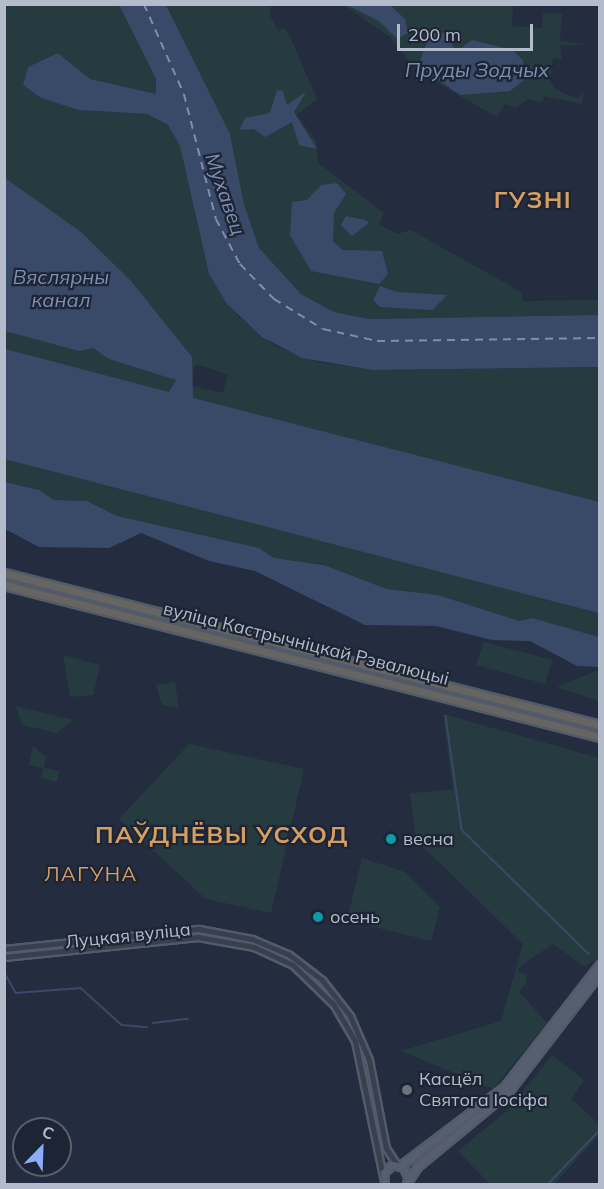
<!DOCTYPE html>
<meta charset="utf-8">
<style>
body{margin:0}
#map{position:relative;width:604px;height:1189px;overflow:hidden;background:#242d3f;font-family:Mulish,sans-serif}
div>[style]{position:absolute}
.green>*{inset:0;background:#263b40}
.water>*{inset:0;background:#394968}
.stream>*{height:1.5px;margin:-0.75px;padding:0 0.75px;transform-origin:0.75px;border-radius:0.75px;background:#394968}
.ferry>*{height:1.5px;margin-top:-0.75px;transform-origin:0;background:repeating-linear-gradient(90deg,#7c8eb2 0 8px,transparent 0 14px)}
.roads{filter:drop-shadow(2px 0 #535b6a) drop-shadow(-2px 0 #535b6a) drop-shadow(0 2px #535b6a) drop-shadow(0 -2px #535b6a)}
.tertiary>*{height:5px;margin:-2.5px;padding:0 2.5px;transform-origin:2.5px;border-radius:2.5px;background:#38404f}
.primary>*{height:6px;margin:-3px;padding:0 3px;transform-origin:3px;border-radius:3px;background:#565f6f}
.trunk>*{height:7px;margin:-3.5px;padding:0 3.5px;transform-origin:3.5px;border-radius:3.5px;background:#666562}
.dots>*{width:16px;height:16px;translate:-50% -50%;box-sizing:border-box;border:3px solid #1d2534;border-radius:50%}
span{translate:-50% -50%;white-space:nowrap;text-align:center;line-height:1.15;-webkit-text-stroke:4.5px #1d2534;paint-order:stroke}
.street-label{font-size:18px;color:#b4bbca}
.poi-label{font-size:18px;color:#b4bbca}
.left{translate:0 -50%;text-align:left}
.water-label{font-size:20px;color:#7c8eb2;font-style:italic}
.neighbourhood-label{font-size:20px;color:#d79e62;letter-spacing:1.5px}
.district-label{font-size:24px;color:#d79e62;font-weight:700;letter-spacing:1.5px}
.frame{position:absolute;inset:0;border:6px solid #b4bbca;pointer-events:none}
.north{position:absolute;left:12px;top:1117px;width:60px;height:60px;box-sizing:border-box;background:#1d2534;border:2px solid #596170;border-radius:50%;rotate:23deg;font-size:16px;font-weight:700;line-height:24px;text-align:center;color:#b4bbca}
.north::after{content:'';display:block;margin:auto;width:21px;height:27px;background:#8aacf9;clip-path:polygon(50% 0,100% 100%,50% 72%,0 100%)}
.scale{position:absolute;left:397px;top:24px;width:136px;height:27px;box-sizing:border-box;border:3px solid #b4bbca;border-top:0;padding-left:8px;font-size:18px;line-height:21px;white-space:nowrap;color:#b4bbca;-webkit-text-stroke:4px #1d2534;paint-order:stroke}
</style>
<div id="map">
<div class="green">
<div style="clip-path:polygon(evenodd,4px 5px,119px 5px,156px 79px,156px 94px,90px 79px,58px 53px,28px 67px,23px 85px,41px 98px,79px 110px,147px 114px,168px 125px,180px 146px,209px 274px,239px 317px,275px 346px,318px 362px,372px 370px,599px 367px,599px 637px,532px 618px,520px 621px,438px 595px,387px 589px,322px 564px,274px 558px,259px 548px,117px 516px,87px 501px,54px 500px,39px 490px,5px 482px,4px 5px,195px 364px,228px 374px,223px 393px,191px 386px,195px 364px)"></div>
<div style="clip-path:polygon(166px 5px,271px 5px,270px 16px,279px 32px,283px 27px,288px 32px,317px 99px,296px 115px,316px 141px,318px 163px,384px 213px,379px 224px,397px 234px,411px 230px,521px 292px,523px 301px,599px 300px,599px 315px,369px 319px,334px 312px,301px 294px,259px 248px,244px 204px,230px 134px)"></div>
<div style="clip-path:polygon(344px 5px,513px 5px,512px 26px,542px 28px,543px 13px,562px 14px,560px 41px,590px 45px,560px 45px,562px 59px,553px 58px,550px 80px,554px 88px,577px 99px,584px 91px,582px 104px,544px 96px,542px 102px,528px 99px,516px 108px,505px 104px,497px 117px,417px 71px,391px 38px)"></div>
<div style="clip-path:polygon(484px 642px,552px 660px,545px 684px,476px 665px)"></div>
<div style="clip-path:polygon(63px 655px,100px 665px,93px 695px,70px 697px)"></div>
<div style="clip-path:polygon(598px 667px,599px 701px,557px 687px,598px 670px)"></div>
<div style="clip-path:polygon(175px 682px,179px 708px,162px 705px,156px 685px)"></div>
<div style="clip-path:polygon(16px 706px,73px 720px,57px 733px,22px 725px)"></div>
<div style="clip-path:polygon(443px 714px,599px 758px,599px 957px,585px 967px,553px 944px,523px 964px,517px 971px,527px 975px,526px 983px,519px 992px,547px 1023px,493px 1089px,401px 1051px,501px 1021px,523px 944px,416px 840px,410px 793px,453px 790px)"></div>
<div style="clip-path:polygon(189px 744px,304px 769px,271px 913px,206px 899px,119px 819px)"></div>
<div style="clip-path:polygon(33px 746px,46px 757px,44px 768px,59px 771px,57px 782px,41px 778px,43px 768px,29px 765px)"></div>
<div style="clip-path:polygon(362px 858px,405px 872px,440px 907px,431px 941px,347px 920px)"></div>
<div style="clip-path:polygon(552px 1055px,584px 1080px,571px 1099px,599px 1124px,599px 1135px,554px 1184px,490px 1184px,458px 1151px,508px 1110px)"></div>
</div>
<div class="water">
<div style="clip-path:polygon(119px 5px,166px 5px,230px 134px,244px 204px,259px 248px,301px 294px,334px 312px,369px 319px,599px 315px,599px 367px,372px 370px,302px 358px,262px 337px,227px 304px,209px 274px,180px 146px,168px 125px,147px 114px,79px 110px,41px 98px,23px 85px,28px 67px,58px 53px,90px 79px,156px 94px,156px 79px)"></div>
<div style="clip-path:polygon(347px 5px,390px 5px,405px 19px,408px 33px,397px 39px,379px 21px)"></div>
<div style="clip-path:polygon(438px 31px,447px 34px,456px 52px,472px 40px,512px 50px,523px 60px,524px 80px,510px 91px,460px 95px,418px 66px,429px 37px)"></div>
<div style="clip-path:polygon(277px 90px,283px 91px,287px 105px,306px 92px,294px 112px,317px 149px,299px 145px,292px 122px,265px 137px,254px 129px,239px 130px,245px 118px,270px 113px)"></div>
<div style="clip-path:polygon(5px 178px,81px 232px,131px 281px,192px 357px,193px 398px,599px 502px,599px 613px,5px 459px,5px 349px,169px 392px,176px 380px,109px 359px,93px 348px,79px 351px,5px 331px)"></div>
<div style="clip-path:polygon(337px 183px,346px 194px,334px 213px,333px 242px,343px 250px,382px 251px,388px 274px,379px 284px,311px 271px,290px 235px,292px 202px,307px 200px,321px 185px)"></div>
<div style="clip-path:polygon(346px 216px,365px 220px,369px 223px,352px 236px,341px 225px)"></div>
<div style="clip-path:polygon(380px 286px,397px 292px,447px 295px,432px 310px,380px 307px,373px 300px)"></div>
<div style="clip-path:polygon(5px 482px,39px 490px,54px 500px,87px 501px,117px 516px,259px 548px,274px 558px,324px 565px,387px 589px,438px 595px,519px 621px,532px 618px,599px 637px,599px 667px,577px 666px,530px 641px,492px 640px,436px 626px,365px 625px,255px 571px,209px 561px,141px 533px,109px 548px,39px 547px,5px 529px)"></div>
</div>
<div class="stream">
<div style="left:446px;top:716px;width:115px;rotate:82deg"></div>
<div style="left:462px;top:830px;width:177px;rotate:44.3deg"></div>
<div style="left:4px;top:972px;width:24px;rotate:60deg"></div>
<div style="left:16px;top:993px;width:65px;rotate:-4.4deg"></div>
<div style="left:81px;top:988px;width:55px;rotate:42.1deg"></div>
<div style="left:122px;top:1025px;width:25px;rotate:5deg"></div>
<div style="left:153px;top:1023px;width:35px;rotate:-7deg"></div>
<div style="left:548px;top:1184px;width:75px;rotate:-46.1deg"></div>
</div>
<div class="ferry">
<div style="left:144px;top:4px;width:98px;rotate:66deg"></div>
<div style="left:184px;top:94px;width:129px;rotate:75.6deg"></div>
<div style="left:216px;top:219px;width:51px;rotate:61.9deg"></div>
<div style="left:240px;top:264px;width:49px;rotate:45.8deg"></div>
<div style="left:274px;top:299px;width:57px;rotate:31.5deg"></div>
<div style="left:323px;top:329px;width:55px;rotate:12.5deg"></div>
<div style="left:377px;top:341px;width:223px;rotate:-0.8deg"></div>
</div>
<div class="roads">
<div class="tertiary">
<div style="left:4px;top:949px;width:196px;rotate:-5.9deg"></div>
<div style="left:199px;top:929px;width:54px;rotate:10.7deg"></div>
<div style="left:252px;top:939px;width:39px;rotate:23deg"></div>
<div style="left:288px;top:954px;width:43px;rotate:37.4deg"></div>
<div style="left:322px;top:980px;width:46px;rotate:52.1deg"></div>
<div style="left:350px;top:1016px;width:48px;rotate:66.6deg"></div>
<div style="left:369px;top:1060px;width:90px;rotate:79.1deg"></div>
<div style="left:386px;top:1148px;width:20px;rotate:57deg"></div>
<div style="left:4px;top:957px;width:195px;rotate:-5.9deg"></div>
<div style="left:198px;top:937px;width:57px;rotate:10.1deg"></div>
<div style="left:254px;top:947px;width:43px;rotate:24.8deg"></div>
<div style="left:293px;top:965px;width:57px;rotate:44.3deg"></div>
<div style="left:334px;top:1005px;width:42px;rotate:59.7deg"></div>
<div style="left:355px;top:1041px;width:138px;rotate:78.3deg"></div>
</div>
<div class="primary">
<div style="left:401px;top:1166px;width:131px;rotate:-37.2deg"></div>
<div style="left:505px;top:1087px;width:155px;rotate:-52.1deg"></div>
<div style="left:385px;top:1184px;width:11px;rotate:-95deg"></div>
<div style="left:384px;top:1173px;width:12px;rotate:-42deg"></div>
<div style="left:393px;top:1165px;width:11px;rotate:15deg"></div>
<div style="left:404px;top:1168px;width:12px;rotate:66deg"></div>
<div style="left:407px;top:1184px;width:20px;rotate:-57deg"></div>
<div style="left:418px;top:1167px;width:118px;rotate:-39.5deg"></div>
<div style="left:509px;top:1092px;width:149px;rotate:-52.4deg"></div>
</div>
<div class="trunk">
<div style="left:4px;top:573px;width:615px;rotate:14.31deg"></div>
<div style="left:4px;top:585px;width:615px;rotate:14.31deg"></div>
</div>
</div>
<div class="dots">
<div style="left:391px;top:839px;background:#0f9aa8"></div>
<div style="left:318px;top:917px;background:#0f9aa8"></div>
<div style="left:407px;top:1090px;background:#6b7280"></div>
</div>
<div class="street-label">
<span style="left:306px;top:644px;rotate:14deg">вуліца Кастрычніцкай Рэвалюцыі</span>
<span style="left:128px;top:936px;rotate:-6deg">Луцкая вуліца</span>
</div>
<div class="poi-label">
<span class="left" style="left:403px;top:839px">весна</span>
<span class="left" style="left:330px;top:917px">осень</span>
<span class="left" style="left:419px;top:1090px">Касцёл<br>Святога Іосіфа</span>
</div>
<div class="water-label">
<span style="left:477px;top:69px">Пруды Зодчых</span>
<span style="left:226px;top:194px;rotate:71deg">Мухавец</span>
<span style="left:61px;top:288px">Вяслярны<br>канал</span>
</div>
<div class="neighbourhood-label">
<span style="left:91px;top:873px">ЛАГУНА</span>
</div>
<div class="district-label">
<span style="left:533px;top:200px">ГУЗНІ</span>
<span style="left:222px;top:835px">ПАЎДНЁВЫ УСХОД</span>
</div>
<div class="frame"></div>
<div class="north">С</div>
<div class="scale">200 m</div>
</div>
